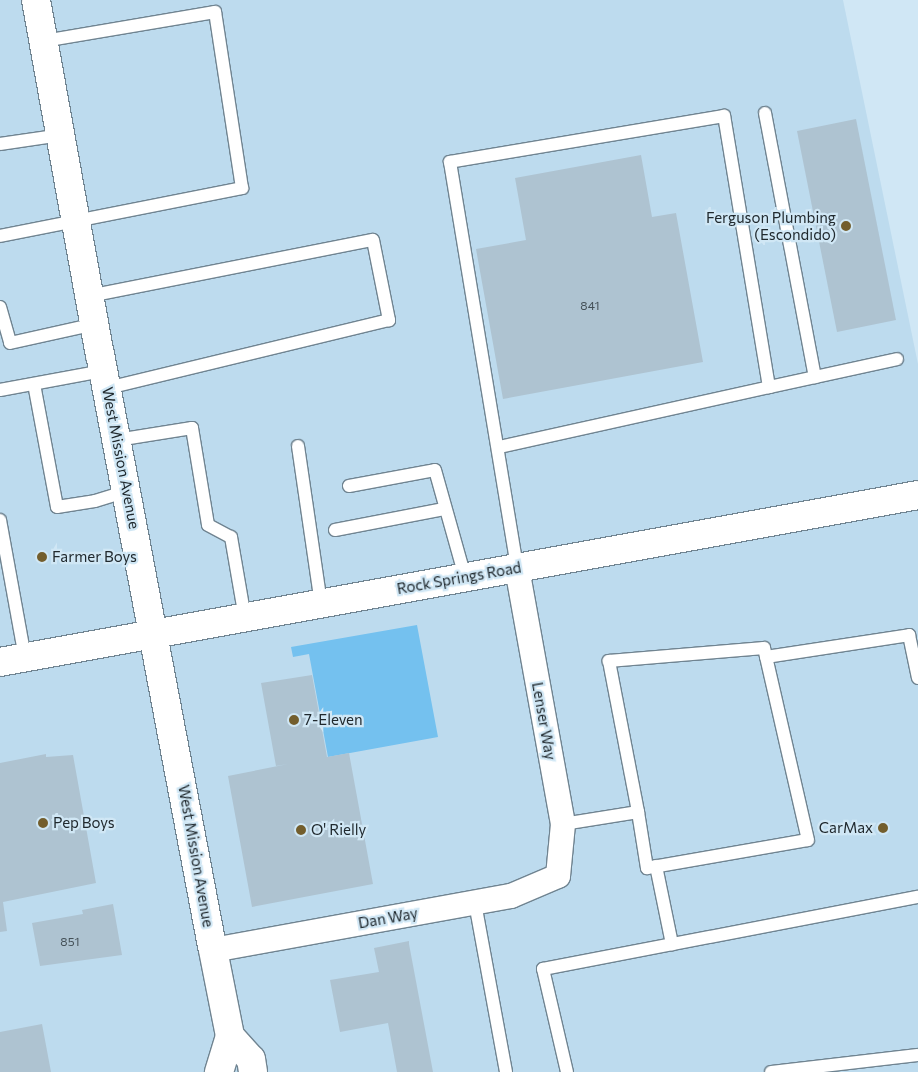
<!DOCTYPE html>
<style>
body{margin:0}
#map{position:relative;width:918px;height:1072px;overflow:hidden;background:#d0e7f5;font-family:Commissioner,sans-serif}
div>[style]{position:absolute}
.built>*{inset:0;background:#bddbee}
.green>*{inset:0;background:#74c1ef}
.building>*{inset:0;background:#aec3d1}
.roads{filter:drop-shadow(1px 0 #708491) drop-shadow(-1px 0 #708491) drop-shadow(0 1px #708491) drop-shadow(0 -1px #708491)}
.service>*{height:12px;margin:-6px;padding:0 6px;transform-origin:6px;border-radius:6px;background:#fff}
.minor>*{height:24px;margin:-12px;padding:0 12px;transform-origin:12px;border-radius:12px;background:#fff}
.tertiary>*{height:28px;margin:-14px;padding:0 14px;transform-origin:14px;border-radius:14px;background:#fff}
.primary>*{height:28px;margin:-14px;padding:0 14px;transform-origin:14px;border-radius:14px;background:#fff}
.dots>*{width:14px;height:14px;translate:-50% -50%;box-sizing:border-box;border:2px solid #d0e7f5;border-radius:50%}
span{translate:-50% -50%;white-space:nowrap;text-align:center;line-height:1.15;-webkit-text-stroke:4.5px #d0e7f5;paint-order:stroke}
.number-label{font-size:12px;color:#445057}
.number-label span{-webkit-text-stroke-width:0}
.poi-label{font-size:15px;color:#20292e}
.right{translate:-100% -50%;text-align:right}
.left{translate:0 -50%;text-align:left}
.street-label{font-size:15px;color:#20292e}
</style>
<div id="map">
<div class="built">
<div style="clip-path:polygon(0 0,843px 0,918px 364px,918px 1072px,0 1072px)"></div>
</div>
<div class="green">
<div style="clip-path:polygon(417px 625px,438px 737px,328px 757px,309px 654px,293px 657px,291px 647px)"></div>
</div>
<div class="building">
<div style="clip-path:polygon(856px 119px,896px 320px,837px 332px,797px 131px)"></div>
<div style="clip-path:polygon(641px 155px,652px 217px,676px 213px,703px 362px,503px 399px,476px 249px,526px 240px,515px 178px)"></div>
<div style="clip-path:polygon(312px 675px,327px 757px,349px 753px,373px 884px,252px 907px,228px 776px,288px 764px,276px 766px,261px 683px)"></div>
<div style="clip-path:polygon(46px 754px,46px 757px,73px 755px,96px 883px,3px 902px,7px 931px,0 932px,0 763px)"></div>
<div style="clip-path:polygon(113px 904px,122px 955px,40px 966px,32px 923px,83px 914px,82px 910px)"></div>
<div style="clip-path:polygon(409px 941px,409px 944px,433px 1072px,397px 1072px,388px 1023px,340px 1032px,330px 980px,379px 972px,374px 948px)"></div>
<div style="clip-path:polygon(42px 1024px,51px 1072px,0 1072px,0 1032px)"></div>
</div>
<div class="roads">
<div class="service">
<div style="left:765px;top:113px;width:269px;rotate:79.3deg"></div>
<div style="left:0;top:144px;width:62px;rotate:-8.4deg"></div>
<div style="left:0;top:236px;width:247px;rotate:-11.2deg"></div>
<div style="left:242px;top:188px;width:178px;rotate:-98.7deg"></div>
<div style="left:215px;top:12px;width:173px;rotate:170.4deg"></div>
<div style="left:89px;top:296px;width:289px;rotate:-11.2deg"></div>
<div style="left:373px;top:240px;width:82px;rotate:78.7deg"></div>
<div style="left:389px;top:320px;width:290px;rotate:166.4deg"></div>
<div style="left:0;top:307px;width:37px;rotate:74deg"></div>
<div style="left:10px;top:343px;width:87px;rotate:-12.6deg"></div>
<div style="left:34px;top:384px;width:125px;rotate:79.4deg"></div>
<div style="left:57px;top:507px;width:38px;rotate:-9deg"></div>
<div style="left:95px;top:501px;width:34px;rotate:-17deg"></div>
<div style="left:769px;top:387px;width:131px;rotate:-12.3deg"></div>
<div style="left:0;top:390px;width:105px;rotate:-10.5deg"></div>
<div style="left:117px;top:440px;width:76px;rotate:-9.1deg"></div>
<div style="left:192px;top:428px;width:98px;rotate:80.6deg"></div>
<div style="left:208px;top:525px;width:26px;rotate:28deg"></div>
<div style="left:231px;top:537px;width:82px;rotate:80.2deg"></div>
<div style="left:298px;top:446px;width:160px;rotate:81.7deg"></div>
<div style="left:499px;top:447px;width:277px;rotate:-12.5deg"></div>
<div style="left:769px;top:387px;width:275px;rotate:-99.4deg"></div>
<div style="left:724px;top:116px;width:278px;rotate:170.5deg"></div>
<div style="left:450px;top:162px;width:411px;rotate:80.6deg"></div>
<div style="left:349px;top:486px;width:87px;rotate:-10.5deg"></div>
<div style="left:435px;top:470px;width:111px;rotate:74.3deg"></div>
<div style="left:0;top:520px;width:139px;rotate:79.7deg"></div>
<div style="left:335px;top:530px;width:111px;rotate:-10.9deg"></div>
<div style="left:766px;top:657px;width:145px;rotate:-8.7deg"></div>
<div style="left:909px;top:635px;width:44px;rotate:78.2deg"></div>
<div style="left:563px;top:824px;width:76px;rotate:-9.1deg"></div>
<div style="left:638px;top:812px;width:57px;rotate:80.9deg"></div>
<div style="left:647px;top:868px;width:163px;rotate:-9.9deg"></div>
<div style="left:808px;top:840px;width:197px;rotate:-102.9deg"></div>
<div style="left:764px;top:648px;width:156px;rotate:175.2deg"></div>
<div style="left:609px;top:661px;width:154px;rotate:79.1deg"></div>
<div style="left:656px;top:866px;width:80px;rotate:78.4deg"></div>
<div style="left:475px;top:903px;width:172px;rotate:79.6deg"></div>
<div style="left:567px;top:1072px;width:106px;rotate:-103.1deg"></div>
<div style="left:543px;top:969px;width:382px;rotate:-10.9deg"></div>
<div style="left:771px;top:1072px;width:148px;rotate:-6.6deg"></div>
</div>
<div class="minor">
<div style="left:213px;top:950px;width:303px;rotate:-10.3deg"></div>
<div style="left:511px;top:896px;width:51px;rotate:-23.1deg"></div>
<div style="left:558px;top:876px;width:52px;rotate:-84.5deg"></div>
<div style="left:563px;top:824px;width:260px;rotate:-100.2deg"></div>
</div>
<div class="tertiary">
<div style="left:0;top:662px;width:933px;rotate:-10.31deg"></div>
</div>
<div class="primary">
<div style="left:36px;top:0;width:360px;rotate:79.8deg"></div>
<div style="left:100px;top:354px;width:603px;rotate:79.29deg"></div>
<div style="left:213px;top:950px;width:88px;rotate:78.8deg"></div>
<div style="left:230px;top:1036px;width:38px;rotate:107deg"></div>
<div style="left:230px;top:1036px;width:31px;rotate:48deg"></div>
<div style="left:251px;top:1059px;width:13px;rotate:81deg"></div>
</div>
</div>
<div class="dots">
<div style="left:846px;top:226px;background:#735e2d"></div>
<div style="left:42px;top:557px;background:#735e2d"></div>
<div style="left:294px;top:720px;background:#735e2d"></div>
<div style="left:43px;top:823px;background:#735e2d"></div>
<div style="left:883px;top:828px;background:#735e2d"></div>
<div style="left:301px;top:830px;background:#735e2d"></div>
</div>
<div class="number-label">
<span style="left:590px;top:306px">841</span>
<span style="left:70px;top:942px">851</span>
</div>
<div class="poi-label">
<span class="right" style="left:836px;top:226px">Ferguson Plumbing<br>(Escondido)</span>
<span class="left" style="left:52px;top:557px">Farmer Boys</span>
<span class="left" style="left:304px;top:720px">7-Eleven</span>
<span class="left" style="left:53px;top:823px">Pep Boys</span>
<span class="right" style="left:873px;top:828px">CarMax</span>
<span class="left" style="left:311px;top:830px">O' Rielly</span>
</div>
<div class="street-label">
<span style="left:121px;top:458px;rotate:79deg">West Mission Avenue</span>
<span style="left:459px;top:578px;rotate:-10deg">Rock Springs Road</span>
<span style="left:544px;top:721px;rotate:80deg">Lenser Way</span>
<span style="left:196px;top:856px;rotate:80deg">West Mission Avenue</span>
<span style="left:388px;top:918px;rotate:-10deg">Dan Way</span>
</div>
</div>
